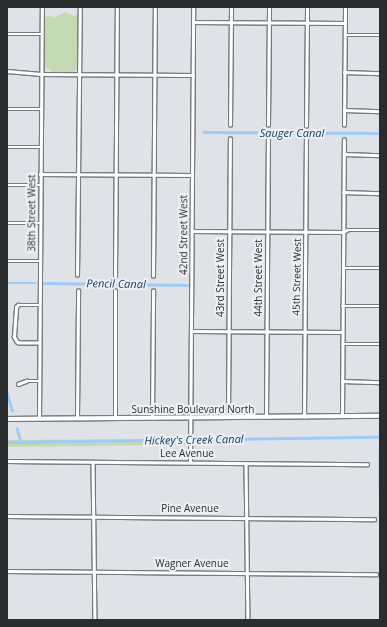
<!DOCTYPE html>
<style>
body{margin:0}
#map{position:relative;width:387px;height:627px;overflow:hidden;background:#dfe2e7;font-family:"Open Sans",sans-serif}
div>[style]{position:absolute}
.green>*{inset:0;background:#c3d9b1}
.canal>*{height:2.5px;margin:-1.25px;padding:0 1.25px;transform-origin:1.25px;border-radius:1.25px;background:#9fcbf7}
.roads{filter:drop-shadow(1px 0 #777a7e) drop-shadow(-1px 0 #777a7e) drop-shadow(0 1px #777a7e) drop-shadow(0 -1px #777a7e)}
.street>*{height:2.5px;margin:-1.25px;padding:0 1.25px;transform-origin:1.25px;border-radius:1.25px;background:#fff}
.secondary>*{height:4px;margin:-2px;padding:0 2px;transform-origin:2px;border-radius:2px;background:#fff}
span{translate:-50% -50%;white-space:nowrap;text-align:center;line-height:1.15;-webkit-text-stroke:4px #ecf0f4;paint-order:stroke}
.street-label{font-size:10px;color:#2b2c2e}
.water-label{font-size:11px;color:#153c60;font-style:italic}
.frame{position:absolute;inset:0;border:8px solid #2b2c2e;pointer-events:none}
</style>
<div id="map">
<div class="green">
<div style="clip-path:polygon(65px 12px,74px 16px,79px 14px,79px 69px,70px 73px,61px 74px,54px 73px,41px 64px,43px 17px,51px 16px,54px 18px)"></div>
<div style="clip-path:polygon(166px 439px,199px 442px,222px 441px,237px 444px,7px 447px,7px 440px)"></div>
</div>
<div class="canal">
<div style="left:203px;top:132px;width:177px;rotate:0.3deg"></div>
<div style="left:7px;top:283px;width:28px"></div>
<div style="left:44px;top:283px;width:143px;rotate:0.8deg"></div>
<div style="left:7px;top:392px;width:19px;rotate:74deg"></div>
<div style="left:17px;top:428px;width:15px;rotate:74deg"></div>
<div style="left:7px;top:442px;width:373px;rotate:-0.8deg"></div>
<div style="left:380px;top:450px;width:39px;rotate:90deg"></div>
</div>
<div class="roads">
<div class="street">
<div style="left:193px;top:22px;width:152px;rotate:0.4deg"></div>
<div style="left:7px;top:34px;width:35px"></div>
<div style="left:345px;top:35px;width:35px"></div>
<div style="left:7px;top:71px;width:34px;rotate:5deg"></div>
<div style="left:41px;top:74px;width:152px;rotate:0.4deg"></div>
<div style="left:344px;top:72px;width:36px;rotate:2deg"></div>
<div style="left:7px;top:109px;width:34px"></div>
<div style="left:344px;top:110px;width:36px;rotate:2deg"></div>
<div style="left:230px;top:125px;width:118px;rotate:-89.5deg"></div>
<div style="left:268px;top:125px;width:118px;rotate:-89.5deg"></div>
<div style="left:344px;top:125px;width:118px;rotate:-89.5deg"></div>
<div style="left:306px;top:126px;width:119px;rotate:-89.5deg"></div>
<div style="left:7px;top:147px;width:33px"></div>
<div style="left:344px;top:154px;width:36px;rotate:2deg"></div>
<div style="left:40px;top:174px;width:152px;rotate:0.4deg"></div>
<div style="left:7px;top:185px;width:33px"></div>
<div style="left:343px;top:192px;width:37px;rotate:2deg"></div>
<div style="left:7px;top:223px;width:33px"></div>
<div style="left:192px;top:231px;width:151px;rotate:0.4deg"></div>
<div style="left:343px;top:232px;width:4px;rotate:-27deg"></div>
<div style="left:347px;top:230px;width:32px"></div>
<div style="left:7px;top:261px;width:33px"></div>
<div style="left:343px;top:268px;width:37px"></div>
<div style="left:77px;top:275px;width:268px;rotate:-89.4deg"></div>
<div style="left:115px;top:276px;width:269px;rotate:-89.6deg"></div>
<div style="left:153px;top:276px;width:269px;rotate:-89.6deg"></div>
<div style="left:342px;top:306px;width:38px"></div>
<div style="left:191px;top:331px;width:151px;rotate:0.4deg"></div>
<div style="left:39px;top:343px;width:20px;rotate:180deg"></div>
<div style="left:19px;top:343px;width:2px;rotate:-153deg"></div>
<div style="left:17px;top:342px;width:6px;rotate:-121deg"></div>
<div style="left:14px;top:337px;width:30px;rotate:-86deg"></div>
<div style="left:16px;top:307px;width:3px;rotate:-45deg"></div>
<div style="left:18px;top:305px;width:22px"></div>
<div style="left:342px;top:344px;width:38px"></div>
<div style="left:342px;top:381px;width:38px;rotate:2deg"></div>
<div style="left:18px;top:384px;width:9px;rotate:-21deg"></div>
<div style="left:26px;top:381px;width:13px"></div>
<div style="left:342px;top:416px;width:276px;rotate:-89.6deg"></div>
<div style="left:228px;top:417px;width:278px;rotate:-89.6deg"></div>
<div style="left:266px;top:417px;width:277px;rotate:-89.6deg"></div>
<div style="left:304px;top:417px;width:280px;rotate:-89.6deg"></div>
<div style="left:39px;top:418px;width:411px;rotate:-89.6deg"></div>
<div style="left:77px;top:418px;width:127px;rotate:-89.5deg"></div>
<div style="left:115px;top:418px;width:127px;rotate:-90deg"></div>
<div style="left:152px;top:418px;width:127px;rotate:-89.5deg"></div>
<div style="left:7px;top:461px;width:360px;rotate:0.5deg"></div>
<div style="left:93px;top:462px;width:158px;rotate:89.3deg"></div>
<div style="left:190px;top:462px;width:455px;rotate:-89.6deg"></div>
<div style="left:246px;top:463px;width:157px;rotate:89.3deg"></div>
<div style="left:7px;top:516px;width:367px;rotate:0.5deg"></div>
<div style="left:7px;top:571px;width:369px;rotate:0.5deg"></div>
</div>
<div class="secondary">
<div style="left:7px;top:419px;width:373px;rotate:-0.5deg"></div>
</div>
</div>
<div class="street-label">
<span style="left:32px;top:213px;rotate:-90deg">38th Street West</span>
<span style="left:184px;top:235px;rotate:-90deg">42nd Street West</span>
<span style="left:297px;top:277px;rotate:-89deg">45th Street West</span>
<span style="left:221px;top:278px;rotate:-90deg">43rd Street West</span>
<span style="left:259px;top:278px;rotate:-90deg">44th Street West</span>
<span style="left:193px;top:410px">Sunshine Boulevard North</span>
<span style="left:187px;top:454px">Lee Avenue</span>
<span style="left:190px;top:509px">Pine Avenue</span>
<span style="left:192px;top:564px">Wagner Avenue</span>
</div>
<div class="water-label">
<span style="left:292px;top:133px">Sauger Canal</span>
<span style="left:116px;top:284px;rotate:1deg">Pencil Canal</span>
<span style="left:194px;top:440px;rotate:-1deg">Hickey's Creek Canal</span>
</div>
<div class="frame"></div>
</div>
